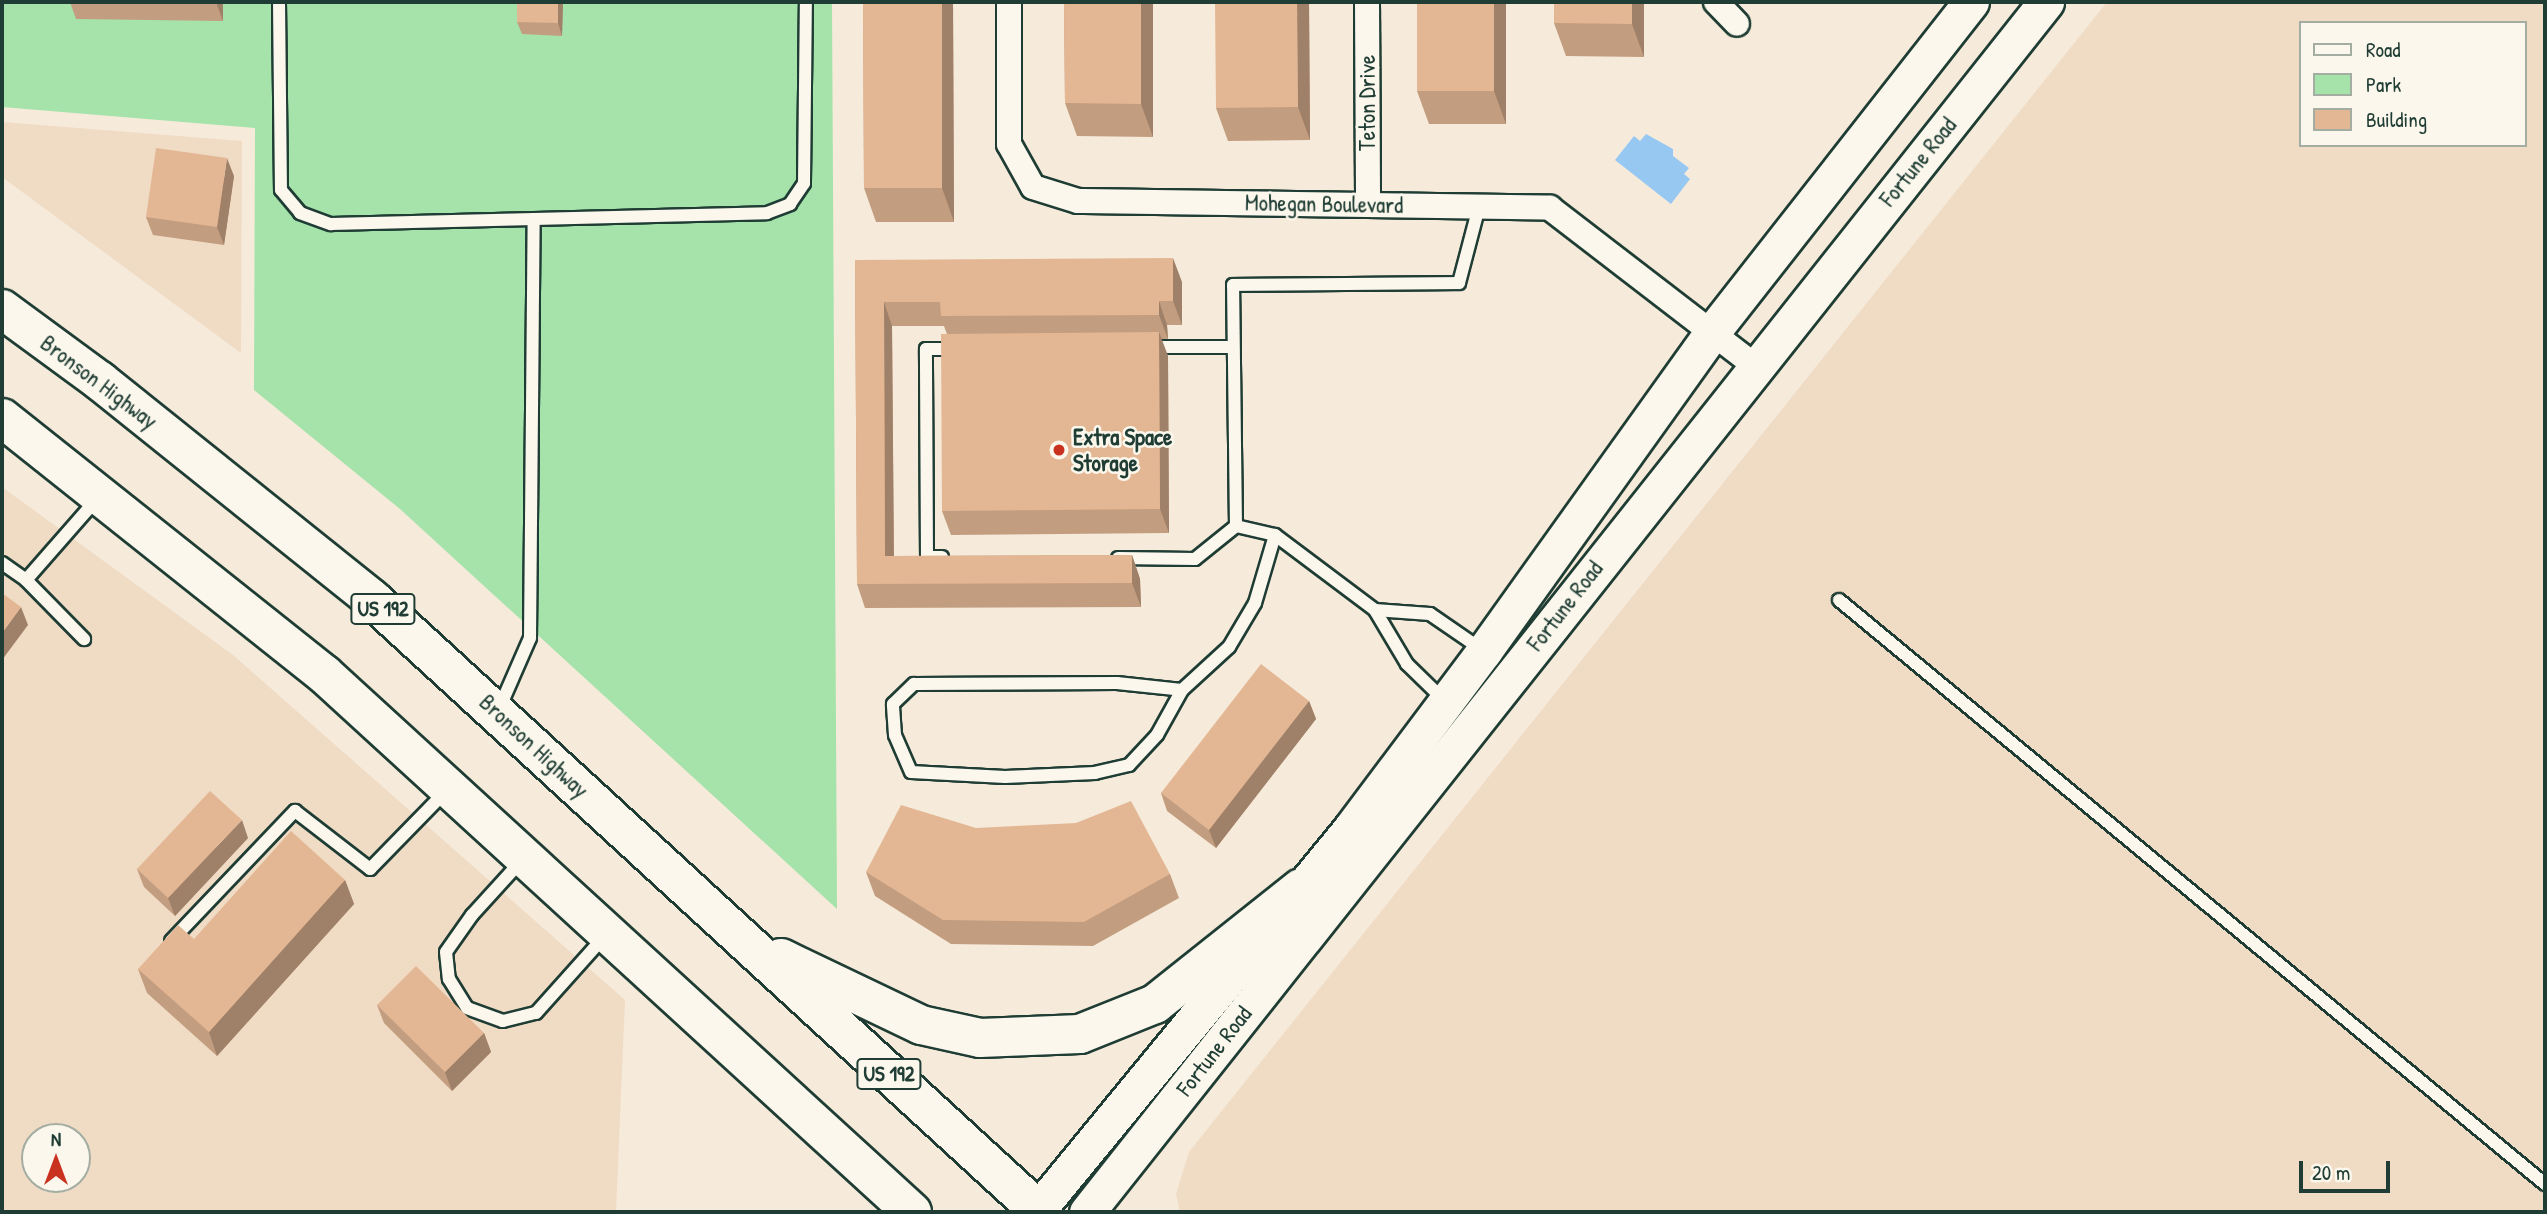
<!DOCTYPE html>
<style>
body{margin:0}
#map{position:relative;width:2547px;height:1214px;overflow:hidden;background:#f6eada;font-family:"Patrick Hand",sans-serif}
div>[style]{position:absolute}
.built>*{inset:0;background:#f0dbc5}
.green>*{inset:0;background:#a5e3ab}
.water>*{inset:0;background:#96c8f2}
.roads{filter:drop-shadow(2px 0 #1f3d34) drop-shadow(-2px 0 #1f3d34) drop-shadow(0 2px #1f3d34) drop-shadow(0 -2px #1f3d34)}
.lane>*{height:12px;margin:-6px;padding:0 6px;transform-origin:6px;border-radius:6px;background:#fbf7ec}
.street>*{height:24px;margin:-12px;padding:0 12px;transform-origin:12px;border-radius:12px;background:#fbf7ec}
.secondary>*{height:35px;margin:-17.5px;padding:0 17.5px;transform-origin:17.5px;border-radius:17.5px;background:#fbf7ec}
.highway>*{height:38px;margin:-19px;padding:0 19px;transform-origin:19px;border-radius:19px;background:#fbf7ec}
.wall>*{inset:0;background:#c39d7f}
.shaded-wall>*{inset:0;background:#9f8068}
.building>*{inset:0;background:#e3b794}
.dots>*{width:19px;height:19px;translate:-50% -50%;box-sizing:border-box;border:4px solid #fbf7ec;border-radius:50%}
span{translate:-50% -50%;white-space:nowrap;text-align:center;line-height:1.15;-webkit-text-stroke:5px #fbf7ec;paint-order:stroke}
.shield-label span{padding:2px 5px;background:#fbf7ec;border:2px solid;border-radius:5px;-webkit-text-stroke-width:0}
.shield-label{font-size:21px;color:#1f3d34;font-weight:700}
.street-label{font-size:23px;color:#1f3d34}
.poi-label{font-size:23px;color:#1f3d34;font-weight:700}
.left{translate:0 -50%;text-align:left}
.frame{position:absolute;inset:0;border:4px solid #1f3d34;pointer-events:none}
.legend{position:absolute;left:2299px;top:21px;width:228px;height:126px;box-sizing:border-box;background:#fbf7ec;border:2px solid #a3ada2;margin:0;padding:9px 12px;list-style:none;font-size:21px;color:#1f3d34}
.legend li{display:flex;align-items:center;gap:14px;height:35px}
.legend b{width:35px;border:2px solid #a3ada2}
.north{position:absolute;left:21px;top:1123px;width:70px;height:70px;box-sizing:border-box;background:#fbf7ec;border:2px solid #a3ada2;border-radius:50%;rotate:0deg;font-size:19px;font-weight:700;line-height:28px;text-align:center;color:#1f3d34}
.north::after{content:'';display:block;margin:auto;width:24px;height:32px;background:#c8321e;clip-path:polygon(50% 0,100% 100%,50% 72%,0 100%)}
.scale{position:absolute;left:2299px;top:1161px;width:91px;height:32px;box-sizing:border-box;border:4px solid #1f3d34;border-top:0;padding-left:9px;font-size:21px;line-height:24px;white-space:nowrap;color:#1f3d34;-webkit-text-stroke:5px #fbf7ec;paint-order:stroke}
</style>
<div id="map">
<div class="built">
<div style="clip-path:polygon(evenodd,2107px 2px,2545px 2px,2545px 1212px,1180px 1212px,1176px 1194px,1189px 1152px,2107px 2px,2300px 23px,2524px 23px,2524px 145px,2300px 145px,2300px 23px)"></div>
<div style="clip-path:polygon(2px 122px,242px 141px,241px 353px,2px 177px)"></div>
<div style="clip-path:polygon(evenodd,2px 487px,233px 655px,625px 1000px,616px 1212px,2px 1212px,2px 487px,35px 1137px,77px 1137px,77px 1179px,35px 1179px,35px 1137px)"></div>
</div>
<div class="green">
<div style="clip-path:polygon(2px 2px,832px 2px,837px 909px,400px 509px,254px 390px,255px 128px,2px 107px)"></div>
</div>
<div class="water">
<div style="clip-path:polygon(1646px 134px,1673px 149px,1673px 156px,1689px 168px,1684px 174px,1690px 179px,1671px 204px,1615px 160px,1634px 136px,1640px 141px)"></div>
</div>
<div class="roads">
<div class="lane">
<div style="left:279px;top:2px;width:188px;rotate:89.4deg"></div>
<div style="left:281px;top:190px;width:30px;rotate:50deg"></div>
<div style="left:300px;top:213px;width:33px;rotate:20deg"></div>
<div style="left:331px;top:224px;width:436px;rotate:-1.4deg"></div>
<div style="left:767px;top:213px;width:25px;rotate:-21deg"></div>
<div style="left:790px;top:204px;width:25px;rotate:-56deg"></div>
<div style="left:804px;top:183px;width:181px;rotate:-89.4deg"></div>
<div style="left:1148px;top:347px;width:83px"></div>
<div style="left:942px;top:557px;width:15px;rotate:180deg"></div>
<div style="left:927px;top:557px;width:208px;rotate:-90.3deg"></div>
<div style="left:926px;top:349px;width:28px"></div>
<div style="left:1118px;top:558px;width:77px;rotate:0.7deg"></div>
<div style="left:1195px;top:559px;width:53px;rotate:-38.8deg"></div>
<div style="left:2px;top:563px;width:29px;rotate:35deg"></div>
<div style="left:26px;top:580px;width:108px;rotate:-48.8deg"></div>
<div style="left:26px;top:580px;width:83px;rotate:45.5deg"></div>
<div style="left:1839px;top:600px;width:916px;rotate:39.6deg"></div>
<div style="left:1375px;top:610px;width:125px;rotate:-143.1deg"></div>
<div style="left:1275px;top:535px;width:40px;rotate:-167deg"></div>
<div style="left:1236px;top:526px;width:241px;rotate:-90.7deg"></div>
<div style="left:1233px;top:285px;width:226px;rotate:-0.5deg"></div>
<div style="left:1459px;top:283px;width:79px;rotate:-75.3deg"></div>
<div style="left:1182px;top:690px;width:51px;rotate:119.1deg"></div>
<div style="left:1157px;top:735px;width:41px;rotate:133deg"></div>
<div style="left:1129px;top:765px;width:35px;rotate:167deg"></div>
<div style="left:1095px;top:773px;width:90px;rotate:177.5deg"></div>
<div style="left:1005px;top:777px;width:94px;rotate:-177deg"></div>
<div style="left:911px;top:772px;width:40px;rotate:-113.4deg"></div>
<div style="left:895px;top:735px;width:31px;rotate:-94deg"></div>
<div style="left:893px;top:704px;width:29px;rotate:-44deg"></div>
<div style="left:914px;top:684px;width:203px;rotate:-0.3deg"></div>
<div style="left:1117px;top:683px;width:65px;rotate:6.1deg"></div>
<div style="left:1182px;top:690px;width:64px;rotate:-42.5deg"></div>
<div style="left:1229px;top:647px;width:51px;rotate:-59.4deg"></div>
<div style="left:1255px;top:603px;width:71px;rotate:-73.6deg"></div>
<div style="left:1445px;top:701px;width:53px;rotate:-135.8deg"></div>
<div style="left:1407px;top:664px;width:63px;rotate:-120.7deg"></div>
<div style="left:1375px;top:610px;width:55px;rotate:4.2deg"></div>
<div style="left:1430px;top:614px;width:62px;rotate:34.5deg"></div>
<div style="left:499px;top:709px;width:77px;rotate:-66.4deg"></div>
<div style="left:530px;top:638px;width:419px;rotate:-89.5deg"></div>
<div style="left:523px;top:859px;width:76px;rotate:132.3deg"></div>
<div style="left:472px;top:915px;width:45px;rotate:125.1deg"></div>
<div style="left:446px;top:952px;width:27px;rotate:84deg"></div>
<div style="left:449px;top:979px;width:34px;rotate:58deg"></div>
<div style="left:467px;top:1008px;width:38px;rotate:20deg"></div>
<div style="left:503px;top:1021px;width:34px;rotate:-14deg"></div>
<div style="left:536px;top:1013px;width:102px;rotate:-48.2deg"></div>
<div style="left:171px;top:941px;width:180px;rotate:-46.4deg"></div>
<div style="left:295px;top:811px;width:95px;rotate:37.7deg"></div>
<div style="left:370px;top:869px;width:110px;rotate:-45.7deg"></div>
</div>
<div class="street">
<div style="left:1009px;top:2px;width:142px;rotate:90deg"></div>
<div style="left:1009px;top:144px;width:49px;rotate:60.8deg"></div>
<div style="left:1033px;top:187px;width:47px;rotate:17.3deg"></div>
<div style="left:1078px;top:201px;width:472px;rotate:0.8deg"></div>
<div style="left:1550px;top:208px;width:259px;rotate:37.6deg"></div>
<div style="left:1367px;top:2px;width:202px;rotate:89.7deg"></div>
<div style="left:1716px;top:2px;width:30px;rotate:46deg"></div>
</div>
<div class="secondary">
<div style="left:1036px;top:1212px;width:498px;rotate:-50.6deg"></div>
<div style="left:1352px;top:827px;width:220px;rotate:-53.1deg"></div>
<div style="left:1484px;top:651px;width:393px;rotate:-54.4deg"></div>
<div style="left:1713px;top:331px;width:418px;rotate:-51.9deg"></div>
<div style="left:1087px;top:1212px;width:1544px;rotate:-51.6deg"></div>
</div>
<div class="highway">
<div style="left:2px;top:309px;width:122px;rotate:36.3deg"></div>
<div style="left:100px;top:381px;width:349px;rotate:38.7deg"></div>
<div style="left:372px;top:599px;width:907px;rotate:42.54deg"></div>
<div style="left:2px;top:418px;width:411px;rotate:38.5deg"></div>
<div style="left:324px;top:674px;width:797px;rotate:42.46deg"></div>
<div style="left:781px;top:958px;width:155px;rotate:25.6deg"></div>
<div style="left:921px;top:1025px;width:60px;rotate:12.4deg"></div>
<div style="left:980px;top:1038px;width:100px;rotate:-2.3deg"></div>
<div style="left:1080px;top:1034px;width:81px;rotate:-21.8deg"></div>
<div style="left:1155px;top:1004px;width:186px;rotate:-38.5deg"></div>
</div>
</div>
<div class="wall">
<div style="clip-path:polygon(70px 2px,223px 2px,223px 21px,76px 19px)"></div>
<div style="clip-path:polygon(563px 2px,562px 36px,522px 34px,517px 22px)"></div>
<div style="clip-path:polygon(863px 2px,953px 2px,954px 222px,876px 222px,864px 188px)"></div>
<div style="clip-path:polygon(1064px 2px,1153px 2px,1153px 137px,1077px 136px,1065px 103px)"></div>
<div style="clip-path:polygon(1309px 2px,1310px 140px,1228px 141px,1216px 108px)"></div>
<div style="clip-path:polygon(1506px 2px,1506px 124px,1429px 124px,1417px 91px)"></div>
<div style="clip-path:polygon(1644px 2px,1644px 57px,1566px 56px,1554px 23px)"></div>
<div style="clip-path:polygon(234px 176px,224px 245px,153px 235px,146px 217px)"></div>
<div style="clip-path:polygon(855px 260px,1182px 282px,1182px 325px,1167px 325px,1168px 339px,1161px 339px,1168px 356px,1169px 533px,951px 535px,942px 511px,947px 334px,944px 326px,892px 326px,894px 556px,1132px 555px,1140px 579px,1141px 607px,865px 608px,857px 584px)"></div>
<div style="clip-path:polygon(1309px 701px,1316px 719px,1216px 848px,1167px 811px,1161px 793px)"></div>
<div style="clip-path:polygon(976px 828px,1170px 874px,1179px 898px,1093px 946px,951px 944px,875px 896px,866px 872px)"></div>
<div style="clip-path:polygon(248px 838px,175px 916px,144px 887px,137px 869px)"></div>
<div style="clip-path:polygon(345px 880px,354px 904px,217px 1056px,147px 993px,138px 969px,194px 939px)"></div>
<div style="clip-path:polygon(377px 1005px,484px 1033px,491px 1052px,452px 1091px,384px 1023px)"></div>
</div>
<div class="shaded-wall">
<div style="clip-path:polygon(216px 2px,223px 2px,223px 21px)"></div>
<div style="clip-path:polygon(558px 2px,563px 2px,562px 36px,558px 23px)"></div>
<div style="clip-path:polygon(942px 2px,953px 2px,954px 222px,942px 188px)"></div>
<div style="clip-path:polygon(1141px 2px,1153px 2px,1153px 137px,1141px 104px)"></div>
<div style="clip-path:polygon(1297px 2px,1309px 2px,1310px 140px,1298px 107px)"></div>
<div style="clip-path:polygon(1494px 2px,1506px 2px,1506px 124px,1494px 91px)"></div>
<div style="clip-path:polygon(1632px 2px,1644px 2px,1644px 57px,1632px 24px)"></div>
<div style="clip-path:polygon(227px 158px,234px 176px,224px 245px,217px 227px)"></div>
<div style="clip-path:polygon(1173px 258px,1182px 282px,1182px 325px,1173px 301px)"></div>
<div style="clip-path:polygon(1159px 301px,1167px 325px,1168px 339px,1159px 315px)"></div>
<div style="clip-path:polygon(884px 302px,892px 326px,894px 580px,885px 556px)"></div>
<div style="clip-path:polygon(1159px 332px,1168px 356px,1169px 533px,1160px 509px)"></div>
<div style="clip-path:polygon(1132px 555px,1140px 579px,1141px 607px,1132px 583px)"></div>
<div style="clip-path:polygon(21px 607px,28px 625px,2px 660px,2px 633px)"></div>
<div style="clip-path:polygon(1309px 701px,1316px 719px,1216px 848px,1209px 830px)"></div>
<div style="clip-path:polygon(242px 820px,248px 838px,175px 916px,168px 898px)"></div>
<div style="clip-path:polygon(345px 880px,354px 904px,217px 1056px,209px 1032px)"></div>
<div style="clip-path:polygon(484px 1033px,491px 1052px,452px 1091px,445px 1072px)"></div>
</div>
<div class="building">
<div style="clip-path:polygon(517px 2px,558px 2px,558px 23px,517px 22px)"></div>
<div style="clip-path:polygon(863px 2px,942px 2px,942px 188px,864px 188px)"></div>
<div style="clip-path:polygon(1064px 2px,1141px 2px,1141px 104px,1065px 103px)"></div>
<div style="clip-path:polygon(1215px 2px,1297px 2px,1298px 107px,1216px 108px)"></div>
<div style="clip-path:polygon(1417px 2px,1494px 2px,1494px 91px,1417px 91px)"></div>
<div style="clip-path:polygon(1554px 2px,1632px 2px,1632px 24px,1554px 23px)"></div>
<div style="clip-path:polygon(156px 148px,227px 158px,217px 227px,146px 217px)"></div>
<div style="clip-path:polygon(1173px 258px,1173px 301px,1159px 301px,1159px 315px,941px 316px,940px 302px,884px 302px,885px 556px,1132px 555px,1132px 583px,857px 584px,855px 260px)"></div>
<div style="clip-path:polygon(1159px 332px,1160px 509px,942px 511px,941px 334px)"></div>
<div style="clip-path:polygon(2px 593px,21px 607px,2px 633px)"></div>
<div style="clip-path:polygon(1261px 664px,1309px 701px,1209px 830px,1161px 793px)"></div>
<div style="clip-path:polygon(210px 791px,242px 820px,168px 898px,137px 869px)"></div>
<div style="clip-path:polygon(1131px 801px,1170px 874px,1084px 922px,943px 920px,866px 872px,901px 805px,976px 828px,1076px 823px)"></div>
<div style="clip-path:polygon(291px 831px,345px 880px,209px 1032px,138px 969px,178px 925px,194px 939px)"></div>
<div style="clip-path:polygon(416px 966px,484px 1033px,445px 1072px,377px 1005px)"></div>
</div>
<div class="dots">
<div style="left:1059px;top:450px;background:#c8321e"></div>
</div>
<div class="shield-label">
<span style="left:383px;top:609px">US 192</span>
<span style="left:889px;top:1074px">US 192</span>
</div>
<div class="street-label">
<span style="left:1367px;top:103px;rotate:-90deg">Teton Drive</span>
<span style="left:1918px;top:162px;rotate:-51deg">Fortune Road</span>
<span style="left:1324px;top:204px;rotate:1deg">Mohegan Boulevard</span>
<span style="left:99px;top:382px;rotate:37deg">Bronson Highway</span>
<span style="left:1565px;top:606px;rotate:-52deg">Fortune Road</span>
<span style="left:534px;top:746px;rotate:43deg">Bronson Highway</span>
<span style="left:1214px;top:1051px;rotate:-52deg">Fortune Road</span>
</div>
<div class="poi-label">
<span class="left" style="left:1073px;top:450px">Extra Space<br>Storage</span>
</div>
<div class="frame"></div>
<ul class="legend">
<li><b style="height:9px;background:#fbf7ec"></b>Road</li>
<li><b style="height:19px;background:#a5e3ab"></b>Park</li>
<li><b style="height:19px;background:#e3b794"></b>Building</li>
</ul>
<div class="north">N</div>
<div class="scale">20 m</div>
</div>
